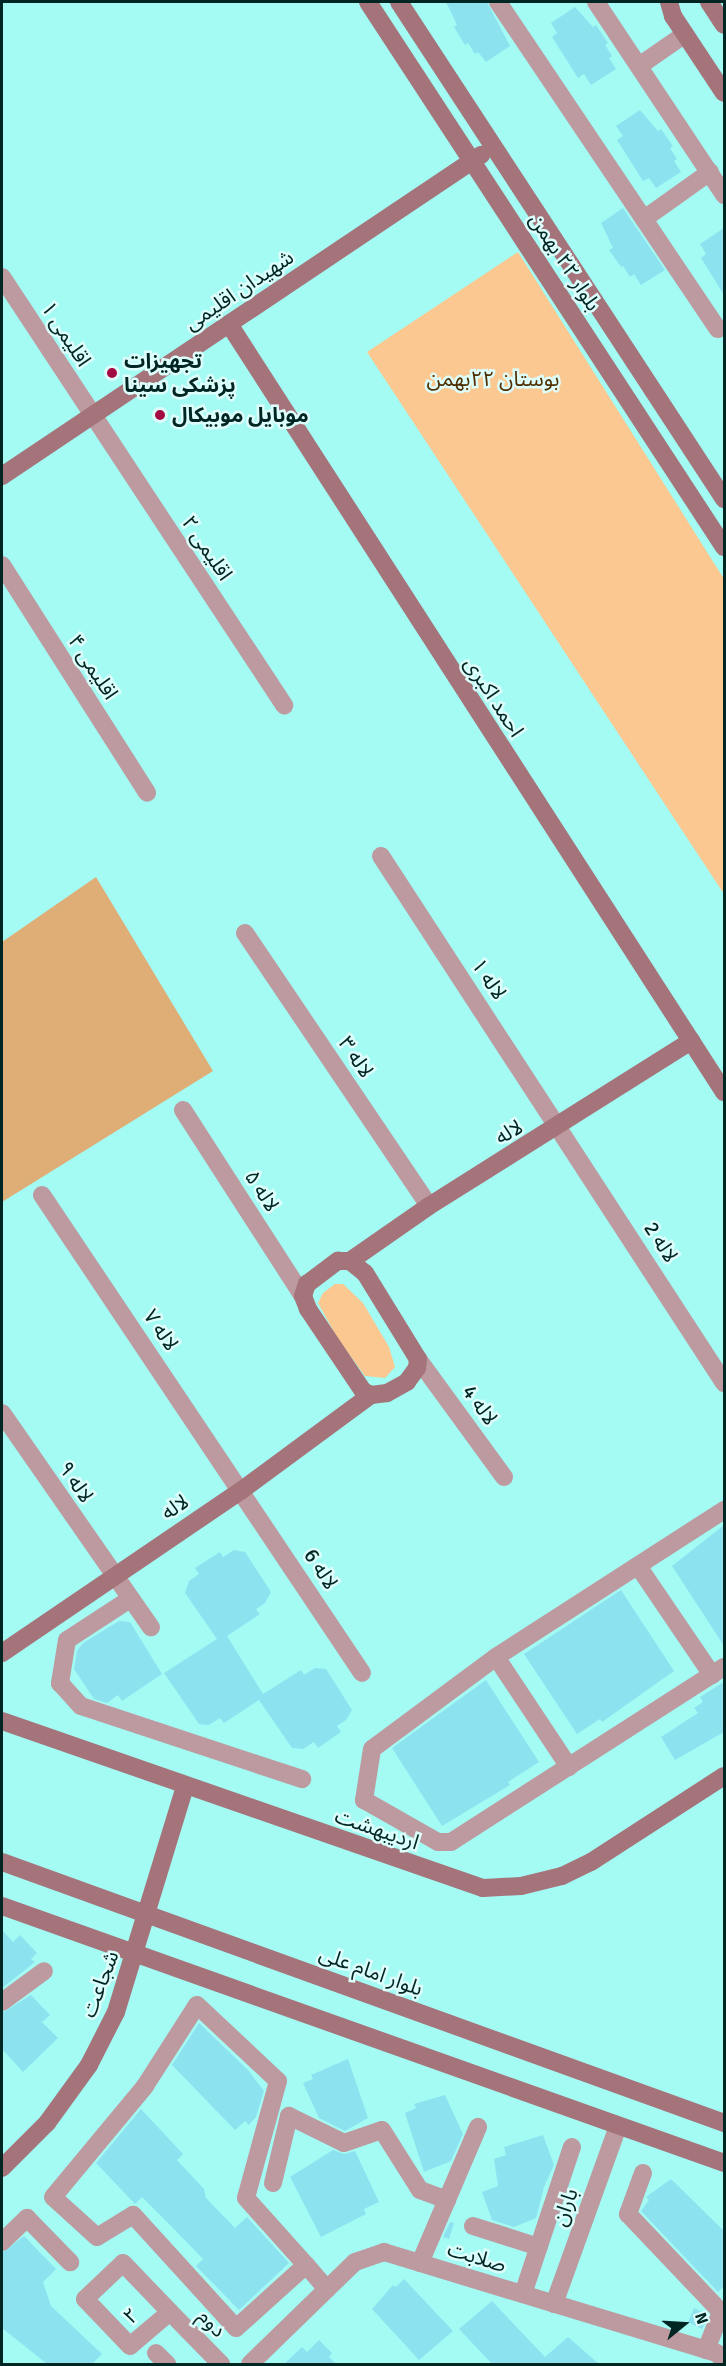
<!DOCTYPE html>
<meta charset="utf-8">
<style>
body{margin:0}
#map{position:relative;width:726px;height:2366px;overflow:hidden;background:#a4fbf4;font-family:Signika,"Noto Sans Arabic",sans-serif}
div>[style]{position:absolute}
.green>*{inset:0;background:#fac890}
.forest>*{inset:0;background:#dfad76}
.building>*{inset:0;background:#8de2f0}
.street>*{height:18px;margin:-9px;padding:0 9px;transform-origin:9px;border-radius:9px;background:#bd9a9f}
.secondary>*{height:18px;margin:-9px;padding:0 9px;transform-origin:9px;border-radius:9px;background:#a5747b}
.dots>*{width:16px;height:16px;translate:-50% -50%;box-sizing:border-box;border:3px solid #ddfefb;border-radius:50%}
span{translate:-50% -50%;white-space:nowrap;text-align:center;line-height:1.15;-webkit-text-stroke:5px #ddfefb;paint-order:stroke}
.street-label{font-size:21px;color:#002624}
.poi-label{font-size:21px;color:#002624;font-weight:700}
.left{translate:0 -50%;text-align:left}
.park-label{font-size:21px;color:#4f2f00}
.frame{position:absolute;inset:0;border:3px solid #002624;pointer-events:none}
.north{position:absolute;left:654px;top:2294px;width:60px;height:60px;-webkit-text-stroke:4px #ddfefb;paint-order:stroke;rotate:72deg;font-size:16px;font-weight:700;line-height:24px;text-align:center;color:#002624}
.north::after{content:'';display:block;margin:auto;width:21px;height:27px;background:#002624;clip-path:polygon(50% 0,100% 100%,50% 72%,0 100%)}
</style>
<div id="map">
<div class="green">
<div style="clip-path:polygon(518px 252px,724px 579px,724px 894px,367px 352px)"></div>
<div style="clip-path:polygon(335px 1284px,343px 1284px,363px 1303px,389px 1347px,395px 1367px,385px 1378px,365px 1376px,338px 1339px,318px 1303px,323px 1293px)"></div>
</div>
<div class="forest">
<div style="clip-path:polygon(96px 877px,213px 1071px,2px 1202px,2px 942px)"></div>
</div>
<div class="building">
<div style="clip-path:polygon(446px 2px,487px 2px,510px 46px,486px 62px,478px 52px,475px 54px,468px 43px,465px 45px,454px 27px,457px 25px)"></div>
<div style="clip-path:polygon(575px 7px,593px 27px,596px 25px,608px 43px,605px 45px,612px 56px,609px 58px,616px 69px,591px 85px,584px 74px,578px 78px,552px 37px,557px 33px,551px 23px)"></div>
<div style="clip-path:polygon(640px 110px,658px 131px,661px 129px,673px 146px,670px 148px,677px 159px,674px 161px,681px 172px,656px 188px,649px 178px,643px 181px,617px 140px,623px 136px,616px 126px)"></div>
<div style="clip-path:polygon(623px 208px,665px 270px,641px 285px,634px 274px,630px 277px,623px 266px,621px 267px,609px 250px,613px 248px,601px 223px)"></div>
<div style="clip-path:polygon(724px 228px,724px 295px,701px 258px,706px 254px,700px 244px)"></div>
<div style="clip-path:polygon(724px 1525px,724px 1646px,672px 1566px)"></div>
<div style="clip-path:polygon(234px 1550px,245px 1552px,271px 1592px,265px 1603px,256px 1609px,260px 1614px,227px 1636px,263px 1694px,301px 1670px,304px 1675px,315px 1668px,326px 1669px,352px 1710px,346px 1720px,337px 1726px,341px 1732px,318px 1748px,314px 1742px,303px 1749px,292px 1748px,259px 1700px,224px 1723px,220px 1718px,209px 1725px,199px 1724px,164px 1673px,217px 1639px,185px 1593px,189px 1581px,199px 1574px,195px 1568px,220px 1552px,223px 1557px)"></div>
<div style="clip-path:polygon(621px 1590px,674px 1671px,602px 1722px,600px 1719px,577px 1734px,524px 1654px)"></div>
<div style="clip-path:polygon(119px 1621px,130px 1622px,162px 1674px,122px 1701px,118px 1695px,107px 1703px,94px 1699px,74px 1669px,77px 1651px,83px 1643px)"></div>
<div style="clip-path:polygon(486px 1680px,539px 1762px,508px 1782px,510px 1785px,442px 1826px,392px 1748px)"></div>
<div style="clip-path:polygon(724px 1682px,724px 1732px,675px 1760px,661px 1737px,698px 1713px,694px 1708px,703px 1702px,700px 1697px)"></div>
<div style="clip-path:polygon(2px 1930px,13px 1942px,20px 1935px,37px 1953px,31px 1959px,35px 1962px,2px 1988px)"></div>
<div style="clip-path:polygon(31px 1995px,50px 2015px,42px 2022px,58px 2038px,23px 2072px,2px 2049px,2px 2013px)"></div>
<div style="clip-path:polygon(199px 2023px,248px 2070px,264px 2091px,256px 2117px,249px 2125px,245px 2121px,235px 2130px,172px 2065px)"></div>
<div style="clip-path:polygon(348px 2059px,368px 2118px,345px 2131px,319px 2118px,303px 2083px,313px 2079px,311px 2075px)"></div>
<div style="clip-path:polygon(445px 2095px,463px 2134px,451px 2161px,424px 2172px,405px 2113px,416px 2108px,414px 2104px)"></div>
<div style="clip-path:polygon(141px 2109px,183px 2154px,177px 2160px,204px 2189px,206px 2198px,235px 2228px,247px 2217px,289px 2263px,239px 2310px,196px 2266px,203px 2259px,172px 2227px,142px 2197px,135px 2204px,96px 2163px)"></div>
<div style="clip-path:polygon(543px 2135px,554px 2165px,544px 2187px,536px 2218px,514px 2227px,492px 2220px,482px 2192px,498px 2186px,494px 2159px,506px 2155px,504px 2147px)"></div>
<div style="clip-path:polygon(333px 2150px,344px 2154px,355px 2151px,379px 2202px,364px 2209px,366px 2214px,321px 2237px,290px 2177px)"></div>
<div style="clip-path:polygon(671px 2179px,724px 2231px,724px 2286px,718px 2292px,641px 2211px,649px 2200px,646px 2197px)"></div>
<div style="clip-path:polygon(450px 2222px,454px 2223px,449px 2239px,443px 2237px)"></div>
<div style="clip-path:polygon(24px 2236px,56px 2269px,43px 2282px,51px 2306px,102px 2354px,92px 2364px,47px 2364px,2px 2328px,2px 2253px)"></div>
<div style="clip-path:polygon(404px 2279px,453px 2331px,419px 2360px,372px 2309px,393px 2285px,396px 2287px)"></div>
<div style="clip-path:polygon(492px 2301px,545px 2357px,568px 2337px,599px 2364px,492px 2364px,459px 2329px)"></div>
<div style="clip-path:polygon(694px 2308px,708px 2315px,702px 2329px,688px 2322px)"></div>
<div style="clip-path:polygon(319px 2340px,332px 2353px,329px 2357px,336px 2364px,284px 2364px,302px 2347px,307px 2352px)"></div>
</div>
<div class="street">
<div style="left:498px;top:2px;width:394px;rotate:56.1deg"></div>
<div style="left:596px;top:2px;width:232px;rotate:56.4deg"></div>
<div style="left:639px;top:66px;width:56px;rotate:-34.8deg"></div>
<div style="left:644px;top:219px;width:81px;rotate:-35.5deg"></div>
<div style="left:2px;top:277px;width:513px;rotate:56.62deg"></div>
<div style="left:2px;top:565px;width:270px;rotate:57.5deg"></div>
<div style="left:381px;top:856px;width:629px;rotate:56.94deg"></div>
<div style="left:245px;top:933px;width:329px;rotate:56deg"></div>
<div style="left:183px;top:1110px;width:221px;rotate:57.2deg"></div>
<div style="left:42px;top:1195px;width:575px;rotate:56.2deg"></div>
<div style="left:418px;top:1359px;width:146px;rotate:53.9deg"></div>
<div style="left:2px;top:1413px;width:261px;rotate:55.2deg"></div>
<div style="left:724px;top:1510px;width:271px;rotate:147.2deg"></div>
<div style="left:496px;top:1657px;width:154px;rotate:143.4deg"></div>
<div style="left:372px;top:1749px;width:52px;rotate:98.9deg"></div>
<div style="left:364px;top:1800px;width:85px;rotate:29.6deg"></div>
<div style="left:438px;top:1842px;width:13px"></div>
<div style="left:451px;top:1842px;width:324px;rotate:-32.7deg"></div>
<div style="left:638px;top:1566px;width:132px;rotate:55.8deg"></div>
<div style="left:130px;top:1599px;width:75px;rotate:146.9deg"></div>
<div style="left:67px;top:1640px;width:44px;rotate:99.2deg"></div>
<div style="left:60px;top:1683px;width:31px;rotate:48deg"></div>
<div style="left:81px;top:1706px;width:233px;rotate:18.3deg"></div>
<div style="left:496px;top:1657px;width:132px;rotate:56.4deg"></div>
<div style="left:2px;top:2002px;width:52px;rotate:-36.4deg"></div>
<div style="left:643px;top:2173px;width:44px;rotate:110.1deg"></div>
<div style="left:628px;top:2214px;width:135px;rotate:46.5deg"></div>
<div style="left:721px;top:2312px;width:41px;rotate:111.5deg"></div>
<div style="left:273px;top:2183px;width:69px;rotate:-76.6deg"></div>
<div style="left:289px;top:2116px;width:61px;rotate:26.1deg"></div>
<div style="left:344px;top:2143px;width:40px;rotate:-18.9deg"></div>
<div style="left:382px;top:2130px;width:71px;rotate:57.7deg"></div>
<div style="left:420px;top:2190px;width:29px;rotate:20deg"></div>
<div style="left:473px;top:2226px;width:69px;rotate:17.7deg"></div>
<div style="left:2px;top:2242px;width:35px;rotate:-44deg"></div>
<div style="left:27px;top:2218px;width:62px;rotate:45.7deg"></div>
<div style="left:123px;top:2263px;width:68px;rotate:46.2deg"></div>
<div style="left:170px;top:2312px;width:52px;rotate:139.6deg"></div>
<div style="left:130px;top:2346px;width:65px;rotate:-133.8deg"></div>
<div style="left:85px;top:2299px;width:52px;rotate:-43.5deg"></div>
<div style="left:420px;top:2263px;width:148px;rotate:-66.9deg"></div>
<div style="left:306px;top:2265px;width:94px;rotate:138deg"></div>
<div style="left:236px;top:2328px;width:153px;rotate:-132.3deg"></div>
<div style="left:133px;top:2215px;width:42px;rotate:148.6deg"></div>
<div style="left:97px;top:2237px;width:59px;rotate:-137.7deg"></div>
<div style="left:53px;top:2197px;width:144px;rotate:-50.3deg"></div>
<div style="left:145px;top:2086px;width:96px;rotate:-57.3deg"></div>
<div style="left:197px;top:2005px;width:111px;rotate:43.2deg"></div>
<div style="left:278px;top:2081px;width:121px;rotate:105.3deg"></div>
<div style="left:246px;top:2198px;width:90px;rotate:48.2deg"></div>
<div style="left:306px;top:2265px;width:32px;rotate:49deg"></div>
<div style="left:523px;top:2294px;width:155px;rotate:-71.6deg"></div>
<div style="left:554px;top:2304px;width:189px;rotate:-70.2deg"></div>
<div style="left:170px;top:2312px;width:73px;rotate:45.6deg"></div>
<div style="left:156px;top:2353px;width:16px;rotate:45deg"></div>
<div style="left:250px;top:2364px;width:146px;rotate:-44.2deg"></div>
<div style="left:355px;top:2262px;width:31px;rotate:-19deg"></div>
<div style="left:384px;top:2252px;width:348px;rotate:16.9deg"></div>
<div style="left:717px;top:2353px;width:11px;rotate:49deg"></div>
</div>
<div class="secondary">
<div style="left:368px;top:2px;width:651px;rotate:56.85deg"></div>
<div style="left:399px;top:2px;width:594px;rotate:56.82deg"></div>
<div style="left:669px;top:2px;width:15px;rotate:74deg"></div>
<div style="left:673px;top:16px;width:92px;rotate:56.5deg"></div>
<div style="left:709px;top:2px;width:27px;rotate:57deg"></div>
<div style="left:229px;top:324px;width:914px;rotate:57.2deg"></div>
<div style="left:2px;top:476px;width:577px;rotate:-33.83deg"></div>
<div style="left:338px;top:1261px;width:12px"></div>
<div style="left:350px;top:1261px;width:19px;rotate:39deg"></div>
<div style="left:365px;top:1273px;width:101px;rotate:58.4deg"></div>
<div style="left:418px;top:1359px;width:9px;rotate:96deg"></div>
<div style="left:417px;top:1368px;width:17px;rotate:126deg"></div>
<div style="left:407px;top:1382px;width:23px;rotate:151deg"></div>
<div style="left:387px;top:1393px;width:16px;rotate:173deg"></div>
<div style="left:371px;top:1395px;width:9px;rotate:-153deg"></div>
<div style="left:363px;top:1391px;width:99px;rotate:-123.9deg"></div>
<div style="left:308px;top:1309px;width:14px;rotate:-111deg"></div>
<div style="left:303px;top:1296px;width:13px;rotate:-72deg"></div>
<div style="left:307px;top:1284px;width:39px;rotate:-37deg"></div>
<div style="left:350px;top:1261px;width:96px;rotate:-34.8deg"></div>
<div style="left:429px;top:1206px;width:310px;rotate:-32.2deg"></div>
<div style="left:2px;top:1653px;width:290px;rotate:-34.2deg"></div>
<div style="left:242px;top:1490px;width:160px;rotate:-36.4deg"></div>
<div style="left:2px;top:1721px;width:509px;rotate:19.15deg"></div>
<div style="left:483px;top:1888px;width:38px;rotate:-3deg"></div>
<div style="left:521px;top:1886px;width:42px;rotate:-13.7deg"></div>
<div style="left:562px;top:1876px;width:32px;rotate:-26deg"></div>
<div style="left:591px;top:1862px;width:158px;rotate:-32.9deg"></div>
<div style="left:2px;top:1862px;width:768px;rotate:19.87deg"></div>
<div style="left:2px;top:1906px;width:766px;rotate:19.59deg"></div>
<div style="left:2px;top:2168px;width:64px;rotate:-45deg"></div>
<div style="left:47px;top:2123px;width:72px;rotate:-54.1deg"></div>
<div style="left:89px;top:2065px;width:59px;rotate:-63deg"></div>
<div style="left:116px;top:2012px;width:235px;rotate:-73deg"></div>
</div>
<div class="dots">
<div style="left:112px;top:373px;background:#a30942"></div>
<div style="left:160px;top:415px;background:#a30942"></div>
</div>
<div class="street-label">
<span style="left:565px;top:262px;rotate:57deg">بلوار ۲۲ بهمن</span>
<span style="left:239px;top:290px;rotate:-34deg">شهیدان اقلیمی</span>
<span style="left:66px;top:334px;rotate:57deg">اقلیمی ۱</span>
<span style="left:207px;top:548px;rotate:56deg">اقلیمی ۲</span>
<span style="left:93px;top:667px;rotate:57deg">اقلیمی ۴</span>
<span style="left:494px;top:697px;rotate:57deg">احمد اکبری</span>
<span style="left:489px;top:979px;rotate:56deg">لاله ۱</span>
<span style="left:356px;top:1057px;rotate:56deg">لاله ۳</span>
<span style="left:509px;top:1132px;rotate:-31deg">لاله</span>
<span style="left:262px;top:1191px;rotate:57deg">لاله ۵</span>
<span style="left:661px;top:1242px;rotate:57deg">لاله 2</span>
<span style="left:161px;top:1330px;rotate:56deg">لاله ۷</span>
<span style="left:480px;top:1405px;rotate:54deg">لاله 4</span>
<span style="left:76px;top:1482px;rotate:56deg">لاله ۹</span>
<span style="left:175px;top:1507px;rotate:-34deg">لاله</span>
<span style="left:321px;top:1569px;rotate:57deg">لاله 6</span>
<span style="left:377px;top:1829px;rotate:19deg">اردیبهشت</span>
<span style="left:371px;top:1971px;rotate:20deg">بلوار امام علی</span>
<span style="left:100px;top:1984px;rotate:-69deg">شجاعت</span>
<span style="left:565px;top:2207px;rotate:-70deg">باران</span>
<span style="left:477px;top:2257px;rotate:17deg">صلابت</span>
<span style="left:131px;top:2316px;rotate:-40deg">۲</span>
<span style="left:212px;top:2323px;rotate:46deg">دوم</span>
</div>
<div class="poi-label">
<span class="left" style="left:124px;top:373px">تجهیزات<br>پزشکی سینا</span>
<span class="left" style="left:172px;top:415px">موبایل موبیکال</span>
</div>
<div class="park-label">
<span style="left:493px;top:379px">بوستان ۲۲بهمن</span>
</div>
<div class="frame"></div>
<div class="north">N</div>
</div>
